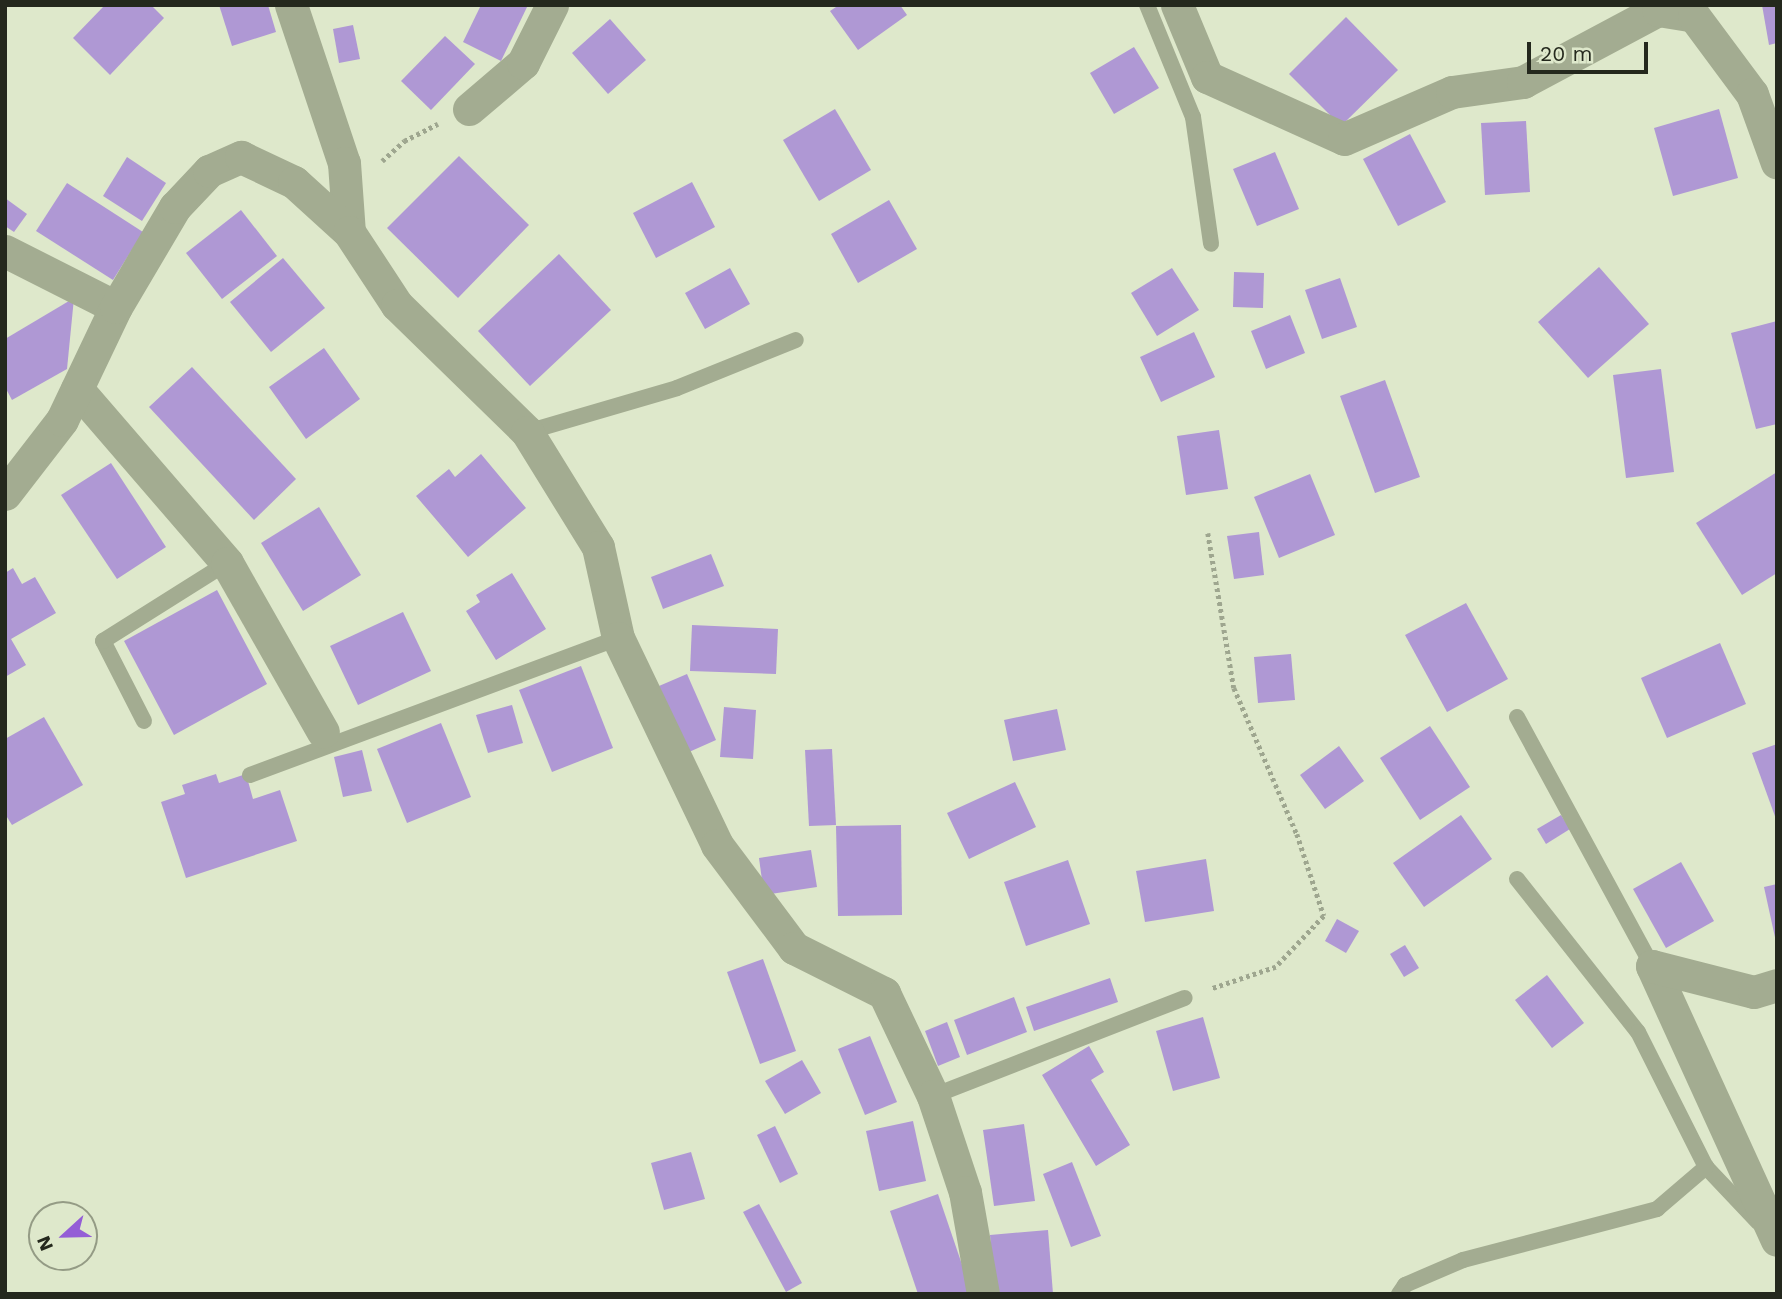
<!DOCTYPE html>
<style>
body{margin:0}
#map{position:relative;width:1782px;height:1299px;overflow:hidden;background:#dee8cb;font-family:"Work Sans",sans-serif}
div>[style]{position:absolute}
.building>*{inset:0;background:#af98d4}
.path>*{height:4.5px;margin-top:-2.25px;transform-origin:0;background:repeating-linear-gradient(90deg,#9ea68f 0 3.5px,transparent 0 7px)}
.lane>*{height:16px;margin:-8px;padding:0 8px;transform-origin:8px;border-radius:8px;background:#a3ac91}
.street>*{height:33px;margin:-16.5px;padding:0 16.5px;transform-origin:16.5px;border-radius:16.5px;background:#a3ac91}
span{translate:-50% -50%;white-space:nowrap;text-align:center;line-height:1.15;-webkit-text-stroke:5px #dee8cb;paint-order:stroke}
.frame{position:absolute;inset:0;border:7px solid #24281d;pointer-events:none}
.north{position:absolute;left:28px;top:1201px;width:70px;height:70px;box-sizing:border-box;background:#dee8cb;border:2px solid #949b85;border-radius:50%;rotate:248deg;font-size:19px;font-weight:700;line-height:28px;text-align:center;color:#24281d}
.north::after{content:'';display:block;margin:auto;width:24px;height:32px;background:#945dd6;clip-path:polygon(50% 0,100% 100%,50% 72%,0 100%)}
.scale{position:absolute;left:1527px;top:42px;width:121px;height:32px;box-sizing:border-box;border:4px solid #24281d;border-top:0;padding-left:9px;font-size:21px;line-height:24px;white-space:nowrap;color:#24281d;-webkit-text-stroke:5px #dee8cb;paint-order:stroke}
</style>
<div id="map">
<div class="building">
<div style="clip-path:polygon(105px 5px,151px 5px,164px 18px,110px 75px,73px 38px)"></div>
<div style="clip-path:polygon(219px 5px,268px 5px,276px 32px,232px 46px)"></div>
<div style="clip-path:polygon(481px 5px,528px 5px,501px 61px,463px 42px)"></div>
<div style="clip-path:polygon(839px 5px,900px 5px,907px 15px,858px 50px,830px 11px)"></div>
<div style="clip-path:polygon(1762px 5px,1777px 5px,1777px 43px,1769px 45px)"></div>
<div style="clip-path:polygon(1346px 17px,1398px 70px,1341px 126px,1289px 74px)"></div>
<div style="clip-path:polygon(610px 19px,646px 60px,608px 94px,572px 53px)"></div>
<div style="clip-path:polygon(353px 25px,360px 59px,339px 63px,333px 29px)"></div>
<div style="clip-path:polygon(445px 36px,475px 64px,431px 110px,401px 81px)"></div>
<div style="clip-path:polygon(1134px 47px,1159px 88px,1114px 114px,1090px 73px)"></div>
<div style="clip-path:polygon(835px 109px,871px 170px,819px 201px,783px 140px)"></div>
<div style="clip-path:polygon(1719px 109px,1738px 178px,1673px 196px,1654px 128px)"></div>
<div style="clip-path:polygon(1526px 121px,1530px 192px,1485px 195px,1481px 123px)"></div>
<div style="clip-path:polygon(1410px 134px,1446px 202px,1398px 226px,1363px 159px)"></div>
<div style="clip-path:polygon(1275px 152px,1299px 209px,1257px 226px,1233px 169px)"></div>
<div style="clip-path:polygon(459px 156px,529px 225px,458px 298px,387px 228px)"></div>
<div style="clip-path:polygon(127px 157px,166px 183px,142px 221px,103px 196px)"></div>
<div style="clip-path:polygon(692px 182px,715px 227px,656px 258px,633px 213px)"></div>
<div style="clip-path:polygon(67px 183px,143px 232px,113px 280px,36px 231px)"></div>
<div style="clip-path:polygon(5px 198px,27px 214px,14px 232px,5px 226px)"></div>
<div style="clip-path:polygon(889px 200px,917px 249px,858px 283px,831px 234px)"></div>
<div style="clip-path:polygon(241px 210px,277px 256px,222px 299px,186px 253px)"></div>
<div style="clip-path:polygon(559px 254px,611px 310px,530px 386px,478px 331px)"></div>
<div style="clip-path:polygon(283px 258px,325px 308px,271px 352px,230px 302px)"></div>
<div style="clip-path:polygon(1599px 267px,1649px 324px,1588px 378px,1538px 322px)"></div>
<div style="clip-path:polygon(730px 268px,750px 304px,705px 329px,685px 293px)"></div>
<div style="clip-path:polygon(1172px 268px,1199px 310px,1157px 336px,1131px 293px)"></div>
<div style="clip-path:polygon(1234px 272px,1264px 273px,1263px 308px,1233px 307px)"></div>
<div style="clip-path:polygon(1340px 278px,1357px 327px,1322px 339px,1305px 290px)"></div>
<div style="clip-path:polygon(74px 298px,67px 369px,12px 400px,5px 387px,5px 339px)"></div>
<div style="clip-path:polygon(1290px 315px,1305px 353px,1266px 369px,1251px 331px)"></div>
<div style="clip-path:polygon(1777px 321px,1777px 424px,1756px 429px,1731px 333px)"></div>
<div style="clip-path:polygon(1194px 332px,1215px 377px,1161px 402px,1140px 357px)"></div>
<div style="clip-path:polygon(324px 348px,360px 399px,306px 439px,269px 387px)"></div>
<div style="clip-path:polygon(192px 367px,296px 479px,254px 520px,149px 407px)"></div>
<div style="clip-path:polygon(1661px 369px,1674px 472px,1626px 478px,1613px 375px)"></div>
<div style="clip-path:polygon(1385px 380px,1420px 477px,1375px 493px,1340px 396px)"></div>
<div style="clip-path:polygon(1219px 430px,1228px 489px,1186px 495px,1177px 436px)"></div>
<div style="clip-path:polygon(481px 454px,526px 508px,468px 557px,416px 496px,449px 469px,455px 477px)"></div>
<div style="clip-path:polygon(111px 463px,166px 547px,117px 579px,61px 495px)"></div>
<div style="clip-path:polygon(1777px 472px,1777px 573px,1742px 595px,1696px 523px)"></div>
<div style="clip-path:polygon(1310px 474px,1335px 535px,1279px 558px,1254px 497px)"></div>
<div style="clip-path:polygon(319px 507px,361px 575px,303px 611px,261px 543px)"></div>
<div style="clip-path:polygon(1259px 532px,1264px 575px,1234px 579px,1227px 536px)"></div>
<div style="clip-path:polygon(711px 554px,724px 586px,663px 609px,651px 577px)"></div>
<div style="clip-path:polygon(13px 568px,22px 584px,35px 577px,56px 613px,11px 639px,26px 665px,5px 677px,5px 573px)"></div>
<div style="clip-path:polygon(512px 573px,546px 629px,496px 660px,466px 611px,480px 602px,476px 595px)"></div>
<div style="clip-path:polygon(217px 590px,267px 684px,174px 735px,124px 641px)"></div>
<div style="clip-path:polygon(1466px 603px,1508px 679px,1447px 712px,1405px 635px)"></div>
<div style="clip-path:polygon(403px 612px,431px 671px,358px 705px,330px 646px)"></div>
<div style="clip-path:polygon(692px 625px,778px 629px,776px 674px,690px 671px)"></div>
<div style="clip-path:polygon(1720px 643px,1746px 704px,1667px 738px,1641px 678px)"></div>
<div style="clip-path:polygon(1291px 654px,1295px 700px,1258px 703px,1254px 657px)"></div>
<div style="clip-path:polygon(581px 666px,613px 748px,552px 772px,519px 690px)"></div>
<div style="clip-path:polygon(687px 674px,716px 740px,689px 752px,659px 686px)"></div>
<div style="clip-path:polygon(512px 705px,523px 743px,488px 753px,476px 715px)"></div>
<div style="clip-path:polygon(724px 707px,756px 710px,753px 759px,720px 757px)"></div>
<div style="clip-path:polygon(1057px 709px,1066px 750px,1013px 761px,1004px 720px)"></div>
<div style="clip-path:polygon(44px 717px,83px 785px,12px 825px,5px 814px,5px 739px)"></div>
<div style="clip-path:polygon(441px 723px,471px 797px,407px 823px,377px 749px)"></div>
<div style="clip-path:polygon(1430px 726px,1470px 787px,1420px 820px,1380px 758px)"></div>
<div style="clip-path:polygon(1777px 744px,1777px 819px,1776px 819px,1752px 753px)"></div>
<div style="clip-path:polygon(1339px 746px,1364px 781px,1325px 809px,1300px 775px)"></div>
<div style="clip-path:polygon(832px 749px,836px 825px,809px 826px,805px 750px)"></div>
<div style="clip-path:polygon(362px 750px,372px 791px,343px 797px,334px 757px)"></div>
<div style="clip-path:polygon(216px 774px,219px 783px,246px 774px,253px 799px,280px 790px,297px 841px,186px 878px,161px 802px,185px 794px,182px 785px)"></div>
<div style="clip-path:polygon(1015px 782px,1036px 827px,969px 859px,947px 813px)"></div>
<div style="clip-path:polygon(1461px 815px,1492px 859px,1424px 907px,1393px 863px)"></div>
<div style="clip-path:polygon(1561px 815px,1570px 829px,1546px 844px,1537px 829px)"></div>
<div style="clip-path:polygon(901px 825px,902px 915px,838px 916px,836px 826px)"></div>
<div style="clip-path:polygon(811px 850px,817px 887px,764px 895px,759px 858px)"></div>
<div style="clip-path:polygon(1206px 859px,1214px 911px,1145px 922px,1136px 871px)"></div>
<div style="clip-path:polygon(1068px 860px,1090px 924px,1026px 946px,1004px 882px)"></div>
<div style="clip-path:polygon(1681px 862px,1714px 921px,1666px 948px,1633px 889px)"></div>
<div style="clip-path:polygon(1777px 884px,1777px 942px,1776px 942px,1764px 887px)"></div>
<div style="clip-path:polygon(1337px 919px,1359px 931px,1346px 953px,1325px 941px)"></div>
<div style="clip-path:polygon(1405px 945px,1419px 968px,1404px 977px,1390px 954px)"></div>
<div style="clip-path:polygon(763px 959px,796px 1051px,760px 1064px,727px 972px)"></div>
<div style="clip-path:polygon(1547px 975px,1584px 1023px,1552px 1048px,1515px 1000px)"></div>
<div style="clip-path:polygon(1110px 978px,1118px 1002px,1034px 1031px,1026px 1007px)"></div>
<div style="clip-path:polygon(1014px 997px,1027px 1032px,967px 1055px,954px 1020px)"></div>
<div style="clip-path:polygon(1203px 1017px,1220px 1078px,1173px 1091px,1156px 1031px)"></div>
<div style="clip-path:polygon(947px 1022px,960px 1057px,938px 1066px,925px 1031px)"></div>
<div style="clip-path:polygon(870px 1036px,897px 1102px,865px 1115px,838px 1049px)"></div>
<div style="clip-path:polygon(1089px 1046px,1104px 1072px,1091px 1080px,1130px 1145px,1096px 1166px,1042px 1075px)"></div>
<div style="clip-path:polygon(802px 1060px,821px 1093px,785px 1114px,765px 1081px)"></div>
<div style="clip-path:polygon(913px 1121px,926px 1181px,879px 1191px,866px 1131px)"></div>
<div style="clip-path:polygon(1024px 1124px,1035px 1201px,994px 1206px,983px 1130px)"></div>
<div style="clip-path:polygon(775px 1126px,798px 1174px,780px 1183px,757px 1135px)"></div>
<div style="clip-path:polygon(691px 1152px,705px 1199px,664px 1210px,651px 1163px)"></div>
<div style="clip-path:polygon(1072px 1162px,1101px 1236px,1071px 1247px,1043px 1174px)"></div>
<div style="clip-path:polygon(938px 1194px,972px 1294px,918px 1294px,890px 1211px)"></div>
<div style="clip-path:polygon(759px 1204px,802px 1283px,786px 1292px,743px 1212px)"></div>
<div style="clip-path:polygon(1048px 1230px,1053px 1294px,995px 1294px,990px 1235px)"></div>
</div>
<div class="path">
<div style="left:382px;top:161px;width:30px;rotate:-42deg"></div>
<div style="left:404px;top:141px;width:38px;rotate:-27deg"></div>
<div style="left:1208px;top:533px;width:157px;rotate:80.5deg"></div>
<div style="left:1234px;top:688px;width:159px;rotate:66.7deg"></div>
<div style="left:1297px;top:834px;width:86px;rotate:71.8deg"></div>
<div style="left:1324px;top:916px;width:70px;rotate:133.3deg"></div>
<div style="left:1276px;top:967px;width:69px;rotate:161.3deg"></div>
</div>
<div class="lane">
<div style="left:1147px;top:5px;width:121px;rotate:67.7deg"></div>
<div style="left:1193px;top:117px;width:128px;rotate:81.9deg"></div>
<div style="left:527px;top:432px;width:156px;rotate:-16.3deg"></div>
<div style="left:677px;top:388px;width:128px;rotate:-22deg"></div>
<div style="left:1517px;top:717px;width:283px;rotate:61.5deg"></div>
<div style="left:144px;top:721px;width:90px;rotate:-117.1deg"></div>
<div style="left:103px;top:641px;width:146px;rotate:-32.2deg"></div>
<div style="left:250px;top:775px;width:393px;rotate:-20.4deg"></div>
<div style="left:1517px;top:879px;width:195px;rotate:51.7deg"></div>
<div style="left:1638px;top:1032px;width:151px;rotate:63.3deg"></div>
<div style="left:1706px;top:1167px;width:76px;rotate:46.6deg"></div>
<div style="left:933px;top:1096px;width:270px;rotate:-21.3deg"></div>
<div style="left:1399px;top:1294px;width:11px;rotate:-56deg"></div>
<div style="left:1405px;top:1285px;width:63px;rotate:-23.3deg"></div>
<div style="left:1463px;top:1260px;width:201px;rotate:-14.7deg"></div>
<div style="left:1657px;top:1209px;width:65px;rotate:-40.6deg"></div>
</div>
<div class="street">
<div style="left:291px;top:5px;width:167px;rotate:71.5deg"></div>
<div style="left:344px;top:163px;width:69px;rotate:85.9deg"></div>
<div style="left:1177px;top:5px;width:78px;rotate:67.4deg"></div>
<div style="left:1207px;top:77px;width:150px;rotate:24.3deg"></div>
<div style="left:1344px;top:139px;width:118px;rotate:-23.5deg"></div>
<div style="left:1452px;top:92px;width:72px;rotate:-8deg"></div>
<div style="left:1523px;top:82px;width:153px;rotate:-28.1deg"></div>
<div style="left:1658px;top:10px;width:36px;rotate:9deg"></div>
<div style="left:1694px;top:16px;width:97px;rotate:53.4deg"></div>
<div style="left:1752px;top:94px;width:73px;rotate:70.1deg"></div>
<div style="left:469px;top:109px;width:71px;rotate:-40.4deg"></div>
<div style="left:523px;top:63px;width:65px;rotate:-63.4deg"></div>
<div style="left:5px;top:251px;width:124px;rotate:26.8deg"></div>
<div style="left:77px;top:389px;width:230px;rotate:49.2deg"></div>
<div style="left:227px;top:563px;width:194px;rotate:60.4deg"></div>
<div style="left:5px;top:494px;width:93px;rotate:-52.4deg"></div>
<div style="left:62px;top:420px;width:125px;rotate:-64.5deg"></div>
<div style="left:116px;top:307px;width:116px;rotate:-59.5deg"></div>
<div style="left:175px;top:207px;width:50px;rotate:-46.6deg"></div>
<div style="left:209px;top:171px;width:35px;rotate:-24deg"></div>
<div style="left:241px;top:157px;width:59px;rotate:25.3deg"></div>
<div style="left:294px;top:182px;width:74px;rotate:42.3deg"></div>
<div style="left:349px;top:232px;width:87px;rotate:56.7deg"></div>
<div style="left:397px;top:305px;width:182px;rotate:44.3deg"></div>
<div style="left:527px;top:432px;width:135px;rotate:58.3deg"></div>
<div style="left:598px;top:547px;width:93px;rotate:77.6deg"></div>
<div style="left:618px;top:638px;width:229px;rotate:64.4deg"></div>
<div style="left:717px;top:845px;width:129px;rotate:53.2deg"></div>
<div style="left:794px;top:948px;width:101px;rotate:26.6deg"></div>
<div style="left:884px;top:993px;width:114px;rotate:64.6deg"></div>
<div style="left:933px;top:1096px;width:101px;rotate:71.6deg"></div>
<div style="left:965px;top:1192px;width:104px;rotate:80deg"></div>
<div style="left:1652px;top:966px;width:301px;rotate:65.5deg"></div>
<div style="left:1652px;top:966px;width:105px;rotate:14.3deg"></div>
<div style="left:1754px;top:992px;width:24px;rotate:-17deg"></div>
</div>
<div class="frame"></div>
<div class="north">N</div>
<div class="scale">20 m</div>
</div>
